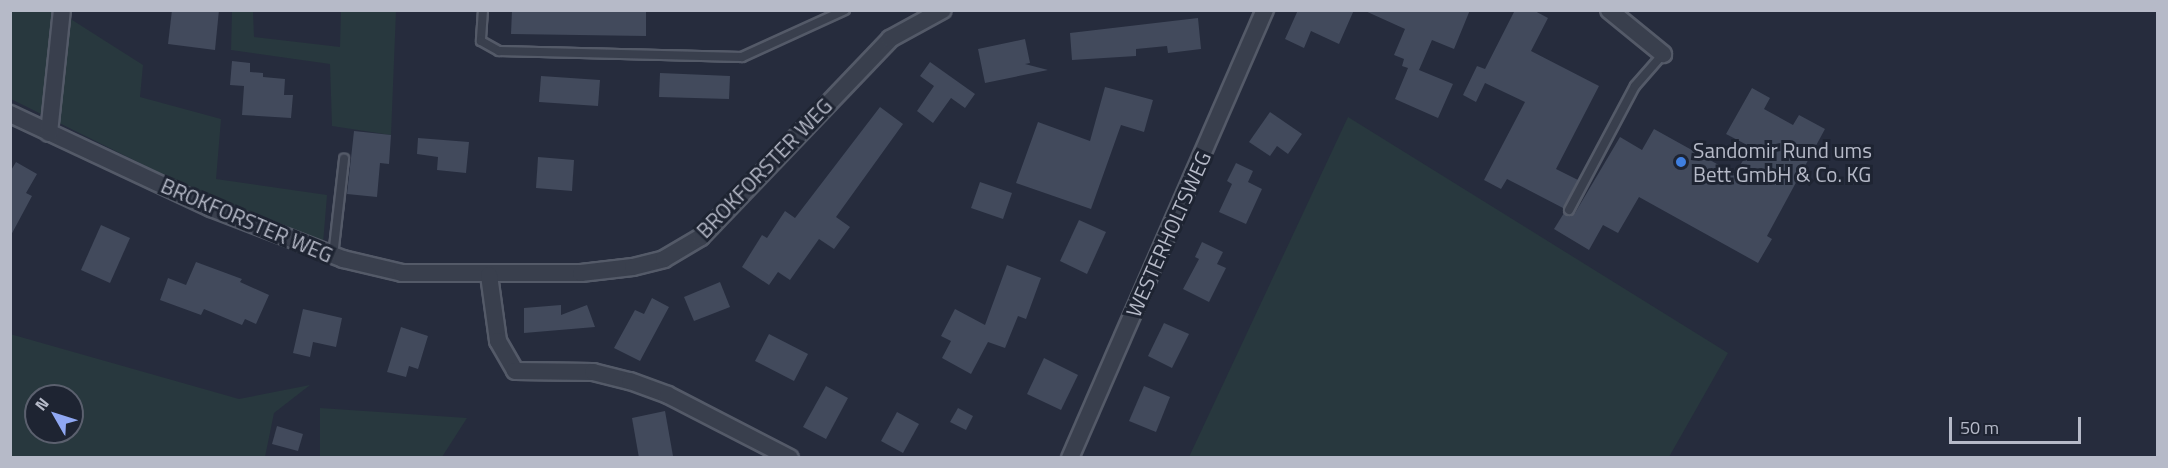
<!DOCTYPE html>
<style>
body{margin:0}
#map{position:relative;width:2168px;height:468px;overflow:hidden;background:#262c3d;font-family:"Titillium Web",sans-serif}
div>[style]{position:absolute}
.green>*{inset:0;background:#28383e}
.building>*{inset:0;background:#424a5c}
.roads{filter:drop-shadow(2px 0 #545a68) drop-shadow(-2px 0 #545a68) drop-shadow(0 2px #545a68) drop-shadow(0 -2px #545a68)}
.lane>*{height:8px;margin:-4px;padding:0 4px;transform-origin:4px;border-radius:4px;background:#393f4d}
.street>*{height:16px;margin:-8px;padding:0 8px;transform-origin:8px;border-radius:8px;background:#393f4d}
.dots>*{width:16px;height:16px;translate:-50% -50%;box-sizing:border-box;border:3px solid #1e2432;border-radius:50%}
span{translate:-50% -50%;white-space:nowrap;text-align:center;line-height:1.15;-webkit-text-stroke:6px #1e2432;paint-order:stroke}
.poi-label{font-size:21px;color:#b6bac8}
.left{translate:0 -50%;text-align:left}
.street-label{font-size:21px;color:#b6bac8}
.frame{position:absolute;inset:0;border:12px solid #b6bac8;pointer-events:none}
.north{position:absolute;left:24px;top:384px;width:60px;height:60px;box-sizing:border-box;background:#1e2432;border:2px solid #5b606e;border-radius:50%;rotate:309deg;font-size:16px;font-weight:700;line-height:24px;text-align:center;color:#b6bac8}
.north::after{content:'';display:block;margin:auto;width:21px;height:27px;background:#90a8f3;clip-path:polygon(50% 0,100% 100%,50% 72%,0 100%)}
.scale{position:absolute;left:1949px;top:417px;width:132px;height:27px;box-sizing:border-box;border:3px solid #b6bac8;border-top:0;padding-left:8px;font-size:18px;line-height:21px;white-space:nowrap;color:#b6bac8;-webkit-text-stroke:4px #1e2432;paint-order:stroke}
</style>
<div id="map">
<div class="green">
<div style="clip-path:polygon(10px 11px,58px 11px,143px 65px,140px 97px,221px 119px,216px 179px,327px 195px,323px 243px,206px 196px,11px 99px)"></div>
<div style="clip-path:polygon(232px 11px,253px 11px,254px 37px,340px 47px,341px 11px,396px 11px,391px 135px,332px 126px,330px 64px,231px 50px)"></div>
<div style="clip-path:polygon(1348px 117px,1728px 353px,1669px 457px,1189px 457px)"></div>
<div style="clip-path:polygon(evenodd,10px 334px,239px 399px,310px 385px,274px 413px,265px 457px,11px 457px,10px 334px,36px 396px,72px 396px,72px 432px,36px 432px,36px 396px)"></div>
<div style="clip-path:polygon(320px 408px,467px 418px,442px 457px,320px 457px)"></div>
</div>
<div class="building">
<div style="clip-path:polygon(172px 10px,219px 10px,215px 50px,168px 44px)"></div>
<div style="clip-path:polygon(512px 10px,646px 10px,646px 36px,511px 34px)"></div>
<div style="clip-path:polygon(1298px 10px,1354px 10px,1339px 44px,1311px 31px,1304px 48px,1285px 39px)"></div>
<div style="clip-path:polygon(1363px 10px,1470px 10px,1454px 49px,1432px 40px,1419px 70px,1453px 84px,1438px 118px,1395px 99px,1408px 68px,1402px 66px,1404px 59px,1394px 55px,1405px 29px)"></div>
<div style="clip-path:polygon(1515px 10px,1533px 10px,1548px 18px,1531px 51px,1599px 86px,1556px 169px,1578px 180px,1563px 208px,1507px 179px,1501px 189px,1484px 180px,1525px 102px,1485px 83px,1476px 102px,1463px 95px,1477px 66px,1485px 69px)"></div>
<div style="clip-path:polygon(1198px 18px,1201px 49px,1168px 53px,1167px 46px,1136px 49px,1136px 56px,1072px 60px,1070px 33px)"></div>
<div style="clip-path:polygon(1025px 39px,1030px 63px,1025px 64px,1048px 70px,985px 83px,978px 49px)"></div>
<div style="clip-path:polygon(232px 61px,250px 63px,250px 72px,263px 73px,263px 77px,285px 79px,284px 95px,293px 95px,291px 118px,242px 115px,244px 86px,230px 85px)"></div>
<div style="clip-path:polygon(930px 62px,975px 94px,965px 108px,951px 98px,933px 123px,917px 111px,934px 86px,920px 76px)"></div>
<div style="clip-path:polygon(660px 73px,730px 76px,729px 99px,659px 97px)"></div>
<div style="clip-path:polygon(541px 76px,600px 80px,598px 106px,539px 102px)"></div>
<div style="clip-path:polygon(1105px 87px,1153px 100px,1144px 132px,1121px 125px,1091px 209px,1016px 183px,1038px 122px,1090px 141px)"></div>
<div style="clip-path:polygon(1752px 88px,1770px 98px,1764px 109px,1793px 125px,1799px 115px,1825px 129px,1767px 236px,1772px 239px,1758px 263px,1639px 197px,1618px 233px,1603px 225px,1589px 250px,1554px 229px,1564px 213px,1569px 216px,1575px 213px,1620px 137px,1642px 150px,1654px 129px,1735px 174px,1751px 147px,1726px 134px)"></div>
<div style="clip-path:polygon(880px 107px,903px 124px,836px 217px,850px 227px,834px 249px,819px 239px,790px 280px,778px 272px,769px 285px,742px 267px,762px 235px,767px 238px,785px 211px,795px 218px)"></div>
<div style="clip-path:polygon(1270px 112px,1302px 134px,1288px 154px,1277px 146px,1270px 156px,1249px 142px)"></div>
<div style="clip-path:polygon(354px 131px,391px 135px,389px 164px,380px 163px,377px 197px,347px 194px)"></div>
<div style="clip-path:polygon(418px 138px,469px 142px,466px 173px,437px 170px,438px 157px,417px 154px)"></div>
<div style="clip-path:polygon(538px 157px,574px 160px,572px 191px,536px 188px)"></div>
<div style="clip-path:polygon(16px 162px,37px 174px,26px 193px,32px 196px,10px 237px,10px 172px)"></div>
<div style="clip-path:polygon(1236px 163px,1253px 171px,1248px 182px,1262px 189px,1246px 224px,1219px 212px,1232px 184px,1227px 181px)"></div>
<div style="clip-path:polygon(980px 182px,1012px 193px,1003px 219px,971px 208px)"></div>
<div style="clip-path:polygon(1079px 220px,1106px 232px,1087px 274px,1060px 261px)"></div>
<div style="clip-path:polygon(101px 225px,130px 238px,110px 283px,81px 270px)"></div>
<div style="clip-path:polygon(1202px 242px,1223px 252px,1217px 264px,1226px 268px,1209px 302px,1183px 289px,1199px 259px,1195px 257px)"></div>
<div style="clip-path:polygon(196px 262px,242px 279px,240px 282px,269px 295px,256px 324px,245px 319px,242px 325px,204px 309px,201px 315px,160px 300px,168px 278px,186px 285px)"></div>
<div style="clip-path:polygon(1007px 265px,1041px 278px,1026px 319px,1018px 316px,1005px 348px,988px 342px,971px 374px,942px 358px,951px 341px,941px 336px,955px 309px,985px 325px)"></div>
<div style="clip-path:polygon(720px 282px,730px 307px,694px 321px,684px 297px)"></div>
<div style="clip-path:polygon(652px 298px,669px 307px,640px 361px,614px 348px,635px 310px,644px 314px)"></div>
<div style="clip-path:polygon(561px 305px,561px 315px,587px 305px,595px 327px,524px 333px,524px 308px)"></div>
<div style="clip-path:polygon(303px 309px,342px 318px,336px 347px,313px 342px,310px 357px,293px 353px)"></div>
<div style="clip-path:polygon(1164px 323px,1189px 334px,1172px 368px,1148px 356px)"></div>
<div style="clip-path:polygon(401px 327px,428px 336px,418px 369px,409px 366px,406px 377px,387px 372px)"></div>
<div style="clip-path:polygon(769px 334px,808px 354px,794px 381px,755px 361px)"></div>
<div style="clip-path:polygon(1044px 358px,1078px 375px,1061px 410px,1027px 394px)"></div>
<div style="clip-path:polygon(826px 386px,848px 398px,826px 439px,803px 427px)"></div>
<div style="clip-path:polygon(1144px 386px,1170px 397px,1156px 432px,1129px 421px)"></div>
<div style="clip-path:polygon(958px 408px,973px 416px,966px 430px,950px 422px)"></div>
<div style="clip-path:polygon(665px 411px,673px 456px,639px 458px,632px 418px)"></div>
<div style="clip-path:polygon(897px 412px,919px 424px,903px 453px,881px 441px)"></div>
<div style="clip-path:polygon(277px 426px,303px 434px,298px 451px,272px 444px)"></div>
</div>
<div class="roads">
<div class="lane">
<div style="left:483px;top:10px;width:31px;rotate:94deg"></div>
<div style="left:481px;top:41px;width:21px;rotate:29deg"></div>
<div style="left:499px;top:51px;width:243px;rotate:1.4deg"></div>
<div style="left:742px;top:57px;width:113px;rotate:-24.5deg"></div>
<div style="left:1569px;top:210px;width:140px;rotate:-62deg"></div>
<div style="left:1635px;top:86px;width:43px;rotate:-48.8deg"></div>
<div style="left:333px;top:256px;width:98px;rotate:-83.5deg"></div>
</div>
<div class="street">
<div style="left:1609px;top:10px;width:70px;rotate:39.2deg"></div>
<div style="left:10px;top:114px;width:222px;rotate:25.1deg"></div>
<div style="left:211px;top:208px;width:142px;rotate:21.1deg"></div>
<div style="left:343px;top:259px;width:61px;rotate:13.3deg"></div>
<div style="left:402px;top:273px;width:179px"></div>
<div style="left:581px;top:273px;width:52px;rotate:-6.6deg"></div>
<div style="left:633px;top:267px;width:32px;rotate:-14deg"></div>
<div style="left:664px;top:259px;width:43px;rotate:-30.7deg"></div>
<div style="left:701px;top:237px;width:274px;rotate:-46.3deg"></div>
<div style="left:890px;top:39px;width:60px;rotate:-28.7deg"></div>
<div style="left:49px;top:133px;width:124px;rotate:-84deg"></div>
<div style="left:489px;top:275px;width:67px;rotate:82.2deg"></div>
<div style="left:498px;top:341px;width:34px;rotate:60deg"></div>
<div style="left:515px;top:371px;width:78px;rotate:0.7deg"></div>
<div style="left:593px;top:372px;width:38px;rotate:14deg"></div>
<div style="left:630px;top:381px;width:40px;rotate:20.2deg"></div>
<div style="left:668px;top:395px;width:137px;rotate:27.3deg"></div>
<div style="left:1070px;top:458px;width:489px;rotate:-66.5deg"></div>
</div>
</div>
<div class="dots">
<div style="left:1681px;top:162px;background:#3f7fe0"></div>
</div>
<div class="poi-label">
<span class="left" style="left:1693px;top:162px">Sandomir Rund ums<br>Bett GmbH &amp; Co. KG</span>
</div>
<div class="street-label">
<span style="left:764px;top:168px;rotate:-46deg">BROKFORSTER WEG</span>
<span style="left:247px;top:220px;rotate:23deg">BROKFORSTER WEG</span>
<span style="left:1168px;top:234px;rotate:-66deg">WESTERHOLTSWEG</span>
</div>
<div class="frame"></div>
<div class="north">N</div>
<div class="scale">50 m</div>
</div>
